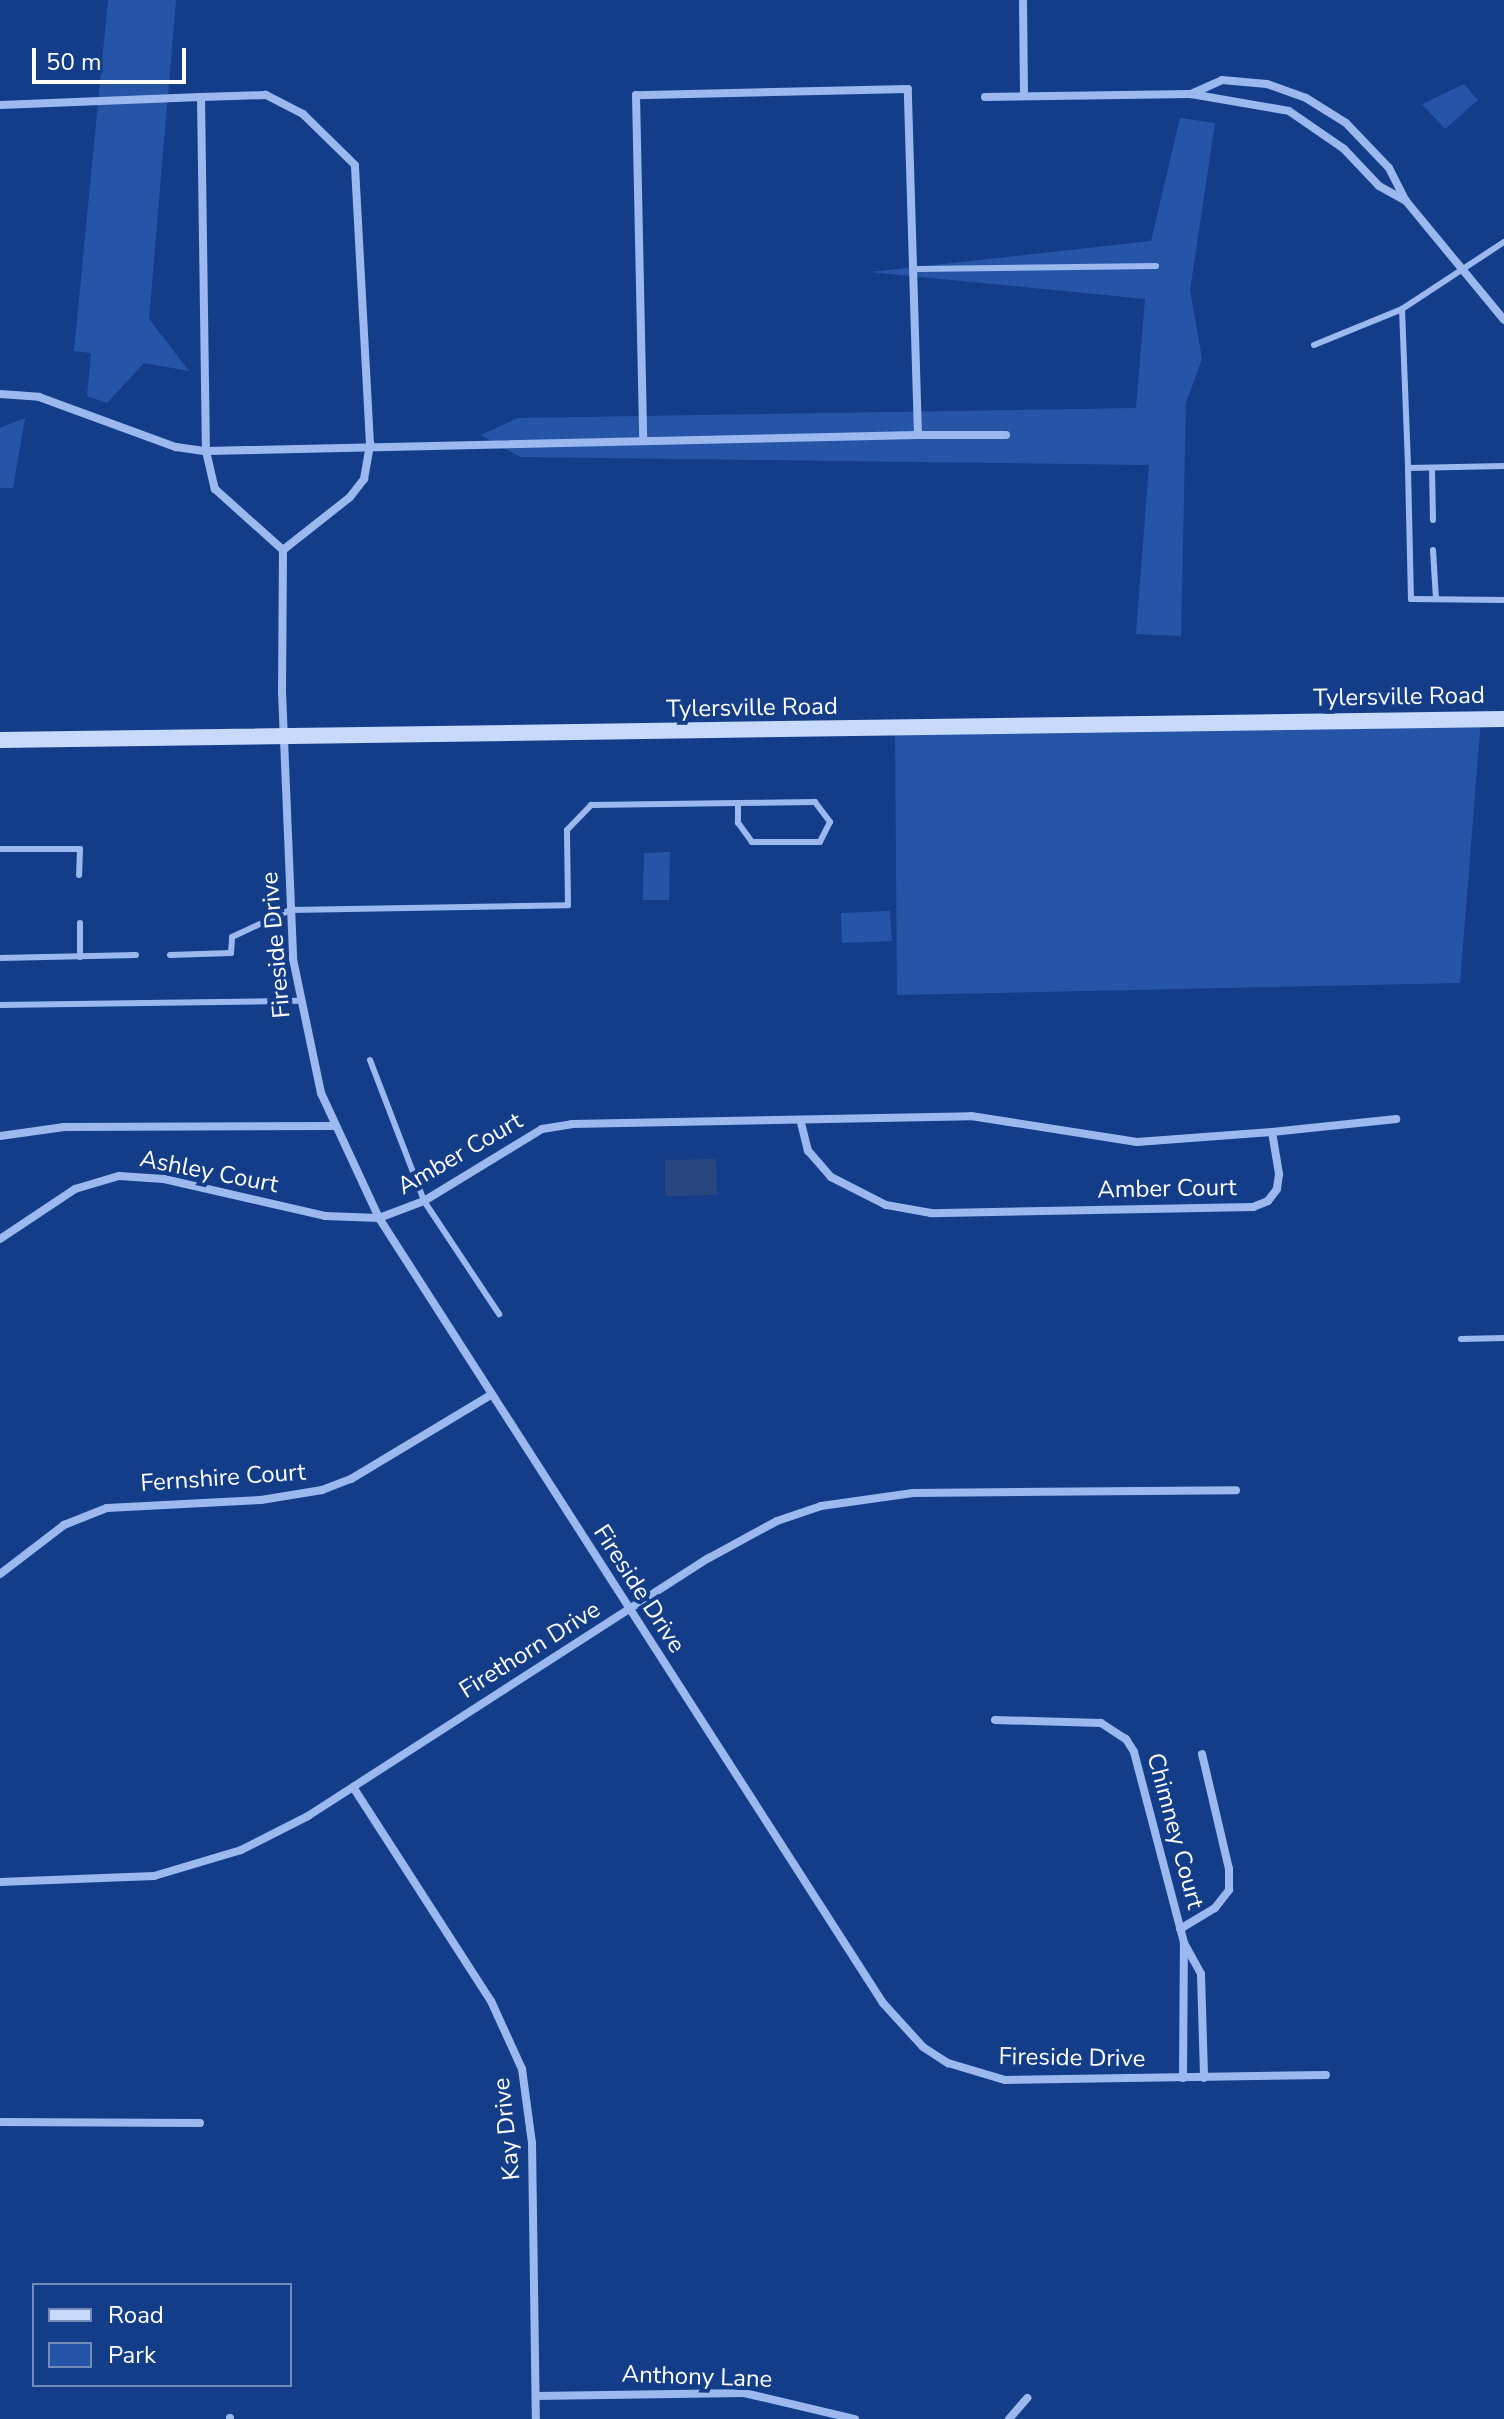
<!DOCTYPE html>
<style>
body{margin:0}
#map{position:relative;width:1504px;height:2419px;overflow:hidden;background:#143d89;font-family:"Nunito Sans",sans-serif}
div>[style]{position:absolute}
.green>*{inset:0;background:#2655a8}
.water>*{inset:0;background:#28477f}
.service>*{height:6px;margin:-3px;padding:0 3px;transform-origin:3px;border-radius:3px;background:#9bb9ef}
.minor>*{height:8px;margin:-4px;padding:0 4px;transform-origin:4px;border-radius:4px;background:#9bb9ef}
.secondary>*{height:16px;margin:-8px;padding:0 8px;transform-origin:8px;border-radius:8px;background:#c8dafb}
span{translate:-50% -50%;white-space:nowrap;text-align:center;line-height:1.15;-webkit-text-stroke:8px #143d89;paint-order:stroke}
.street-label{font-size:24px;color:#fff}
.legend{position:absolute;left:32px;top:2283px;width:260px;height:104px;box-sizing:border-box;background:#143d89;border:2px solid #728bb8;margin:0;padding:10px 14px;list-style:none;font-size:24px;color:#fff}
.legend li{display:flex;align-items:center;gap:16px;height:40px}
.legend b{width:40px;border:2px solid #728bb8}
.scale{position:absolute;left:32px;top:48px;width:154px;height:36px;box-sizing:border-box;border:4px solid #fff;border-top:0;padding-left:10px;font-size:24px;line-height:28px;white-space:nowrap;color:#fff;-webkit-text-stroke:6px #143d89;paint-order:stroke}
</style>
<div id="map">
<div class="green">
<div style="clip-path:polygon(108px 0,176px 0,149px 319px,189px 371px,144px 363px,107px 403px,87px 396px,91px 353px,74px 351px)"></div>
<div style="clip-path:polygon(1464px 84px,1478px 100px,1445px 129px,1422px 104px)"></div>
<div style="clip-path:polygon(1180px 118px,1215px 123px,1190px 290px,1202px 359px,1186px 403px,1181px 636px,1136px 634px,1149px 465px,520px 457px,481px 435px,518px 418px,1136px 408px,1145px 299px,870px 272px,1151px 241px)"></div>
<div style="clip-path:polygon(25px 418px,13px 488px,0 488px,0 428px)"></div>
<div style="clip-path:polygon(1481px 719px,1460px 983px,897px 995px,895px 730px)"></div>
<div style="clip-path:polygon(670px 852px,669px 900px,643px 900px,644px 853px)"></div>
<div style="clip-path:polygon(890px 911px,892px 941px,842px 943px,841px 913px)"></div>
</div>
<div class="water">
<div style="clip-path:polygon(716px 1159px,717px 1195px,665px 1196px,665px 1160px)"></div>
</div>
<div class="service">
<div style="left:1504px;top:242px;width:122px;rotate:146.7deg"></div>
<div style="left:1402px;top:309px;width:159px;rotate:87.8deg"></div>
<div style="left:1408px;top:468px;width:96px;rotate:-1.2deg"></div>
<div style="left:917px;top:269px;width:239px;rotate:-0.7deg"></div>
<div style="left:1314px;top:345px;width:95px;rotate:-22.2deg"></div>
<div style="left:1408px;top:468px;width:131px;rotate:88.7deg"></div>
<div style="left:1411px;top:599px;width:93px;rotate:0.6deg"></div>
<div style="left:1432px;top:468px;width:52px;rotate:88.9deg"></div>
<div style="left:1433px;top:550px;width:49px;rotate:86.5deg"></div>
<div style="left:0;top:849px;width:80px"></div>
<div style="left:80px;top:849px;width:26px;rotate:92deg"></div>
<div style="left:80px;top:923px;width:34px;rotate:90deg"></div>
<div style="left:170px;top:955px;width:61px;rotate:-1.9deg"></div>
<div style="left:231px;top:953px;width:16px;rotate:-86deg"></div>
<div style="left:232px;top:937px;width:64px;rotate:-25deg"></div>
<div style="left:290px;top:910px;width:278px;rotate:-1deg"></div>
<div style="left:568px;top:905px;width:75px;rotate:-90.8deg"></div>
<div style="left:567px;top:830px;width:35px;rotate:-46deg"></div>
<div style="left:591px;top:805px;width:147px;rotate:-0.8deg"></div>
<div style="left:738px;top:803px;width:77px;rotate:-0.7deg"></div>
<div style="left:815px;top:802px;width:25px;rotate:53deg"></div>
<div style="left:830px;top:822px;width:22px;rotate:117deg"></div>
<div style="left:820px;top:842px;width:68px;rotate:180deg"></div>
<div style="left:752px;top:842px;width:24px;rotate:-126deg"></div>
<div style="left:738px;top:823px;width:20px;rotate:-90deg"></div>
<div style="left:0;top:958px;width:136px;rotate:-1.3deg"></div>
<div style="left:0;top:1005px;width:299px;rotate:-0.8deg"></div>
<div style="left:370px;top:1060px;width:151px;rotate:69deg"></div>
<div style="left:424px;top:1201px;width:136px;rotate:56.4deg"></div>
<div style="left:1461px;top:1339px;width:43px;rotate:-1.3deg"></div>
</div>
<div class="minor">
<div style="left:1023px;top:0;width:96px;rotate:89.4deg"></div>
<div style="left:1191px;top:94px;width:34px;rotate:-24deg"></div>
<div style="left:1222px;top:80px;width:45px;rotate:5.1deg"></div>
<div style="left:1267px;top:84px;width:41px;rotate:19.7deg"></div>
<div style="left:1306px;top:98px;width:47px;rotate:32deg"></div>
<div style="left:1346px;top:123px;width:62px;rotate:46.3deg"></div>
<div style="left:1389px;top:168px;width:37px;rotate:63deg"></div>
<div style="left:1406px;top:201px;width:154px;rotate:50.5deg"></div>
<div style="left:985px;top:97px;width:206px;rotate:-0.8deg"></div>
<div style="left:1191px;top:94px;width:99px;rotate:9.8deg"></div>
<div style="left:1289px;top:111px;width:67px;rotate:34.6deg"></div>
<div style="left:1344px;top:149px;width:51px;rotate:46.6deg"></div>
<div style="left:1379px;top:186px;width:31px;rotate:29deg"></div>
<div style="left:0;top:105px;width:201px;rotate:-2.3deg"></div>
<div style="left:0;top:394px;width:39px;rotate:4deg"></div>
<div style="left:39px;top:397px;width:146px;rotate:20.1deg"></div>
<div style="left:176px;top:447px;width:30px;rotate:8deg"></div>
<div style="left:206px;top:451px;width:712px;rotate:-1.29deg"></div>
<div style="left:918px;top:435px;width:346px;rotate:-91.7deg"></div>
<div style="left:908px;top:89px;width:272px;rotate:178.7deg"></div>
<div style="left:636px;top:95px;width:344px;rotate:88.8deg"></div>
<div style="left:918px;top:435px;width:88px"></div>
<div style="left:283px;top:550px;width:85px;rotate:-38.3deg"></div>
<div style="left:350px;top:497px;width:23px;rotate:-52deg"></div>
<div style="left:364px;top:479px;width:36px;rotate:-80deg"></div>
<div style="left:370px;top:444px;width:279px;rotate:-93.1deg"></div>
<div style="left:355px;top:165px;width:73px;rotate:-135.6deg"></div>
<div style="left:303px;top:114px;width:42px;rotate:-152.8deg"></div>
<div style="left:266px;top:95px;width:65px;rotate:178.2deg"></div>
<div style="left:201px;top:97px;width:354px;rotate:89.2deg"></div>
<div style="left:206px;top:451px;width:39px;rotate:77deg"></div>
<div style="left:215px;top:489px;width:91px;rotate:41.9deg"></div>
<div style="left:283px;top:550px;width:142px;rotate:90.4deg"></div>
<div style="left:282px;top:692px;width:267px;rotate:87.6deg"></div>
<div style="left:293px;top:959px;width:137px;rotate:78.2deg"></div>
<div style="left:321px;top:1093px;width:138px;rotate:65.1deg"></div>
<div style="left:379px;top:1218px;width:933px;rotate:57.3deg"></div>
<div style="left:883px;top:2003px;width:59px;rotate:47.7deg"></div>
<div style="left:923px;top:2047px;width:30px;rotate:33deg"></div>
<div style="left:948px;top:2063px;width:59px;rotate:16.6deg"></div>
<div style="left:1005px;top:2080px;width:321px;rotate:-0.9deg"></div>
<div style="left:1272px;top:1132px;width:125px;rotate:-6deg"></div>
<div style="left:0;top:1136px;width:65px;rotate:-8deg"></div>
<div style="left:64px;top:1127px;width:270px;rotate:-0.2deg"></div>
<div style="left:0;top:1239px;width:90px;rotate:-33.7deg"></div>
<div style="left:75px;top:1189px;width:46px;rotate:-16.5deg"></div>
<div style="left:119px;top:1176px;width:45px;rotate:3.8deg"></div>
<div style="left:164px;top:1179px;width:165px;rotate:12.9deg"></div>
<div style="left:325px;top:1216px;width:54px;rotate:2.1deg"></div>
<div style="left:379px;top:1218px;width:48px;rotate:-20.7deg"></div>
<div style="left:424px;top:1201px;width:138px;rotate:-31.4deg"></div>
<div style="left:542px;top:1129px;width:30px;rotate:-9deg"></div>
<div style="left:572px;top:1124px;width:399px;rotate:-1.1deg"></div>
<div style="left:971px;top:1116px;width:168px;rotate:8.9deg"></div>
<div style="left:1137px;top:1142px;width:135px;rotate:-4.2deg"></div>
<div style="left:1272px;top:1132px;width:43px;rotate:80.5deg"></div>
<div style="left:1279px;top:1174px;width:15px;rotate:98deg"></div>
<div style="left:1277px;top:1189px;width:15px;rotate:127deg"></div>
<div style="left:1268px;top:1201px;width:16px;rotate:158deg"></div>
<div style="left:1253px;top:1207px;width:322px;rotate:178.9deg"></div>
<div style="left:931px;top:1213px;width:46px;rotate:-169.9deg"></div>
<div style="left:886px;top:1205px;width:62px;rotate:-153deg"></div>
<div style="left:831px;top:1177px;width:35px;rotate:-131deg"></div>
<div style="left:808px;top:1151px;width:29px;rotate:-104deg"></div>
<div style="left:0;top:1574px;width:81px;rotate:-37.4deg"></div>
<div style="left:64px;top:1525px;width:46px;rotate:-21.6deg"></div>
<div style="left:107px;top:1508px;width:154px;rotate:-3deg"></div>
<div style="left:261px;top:1500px;width:62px;rotate:-9.3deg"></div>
<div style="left:322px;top:1490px;width:31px;rotate:-21deg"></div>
<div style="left:351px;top:1479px;width:163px;rotate:-31deg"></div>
<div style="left:995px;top:1720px;width:106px;rotate:1.6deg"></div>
<div style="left:1101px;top:1723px;width:30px;rotate:33deg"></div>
<div style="left:1126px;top:1739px;width:15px;rotate:58deg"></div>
<div style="left:1134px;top:1752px;width:197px;rotate:75.3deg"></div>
<div style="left:1184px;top:1943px;width:35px;rotate:61deg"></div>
<div style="left:1201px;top:1974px;width:104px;rotate:88.3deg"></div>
<div style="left:353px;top:1787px;width:255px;rotate:57.2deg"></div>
<div style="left:491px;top:2001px;width:75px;rotate:65.5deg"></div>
<div style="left:522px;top:2069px;width:75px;rotate:82.3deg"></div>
<div style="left:532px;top:2143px;width:276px;rotate:89.2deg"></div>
<div style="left:0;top:1882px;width:154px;rotate:-2.2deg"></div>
<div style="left:154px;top:1876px;width:91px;rotate:-16.6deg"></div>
<div style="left:241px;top:1850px;width:75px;rotate:-26.9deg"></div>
<div style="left:308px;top:1816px;width:477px;rotate:-32.8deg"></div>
<div style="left:709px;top:1558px;width:77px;rotate:-28.6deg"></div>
<div style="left:777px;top:1521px;width:46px;rotate:-18.8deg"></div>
<div style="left:821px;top:1506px;width:93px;rotate:-8deg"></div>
<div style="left:913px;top:1493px;width:323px;rotate:-0.5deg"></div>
<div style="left:1180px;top:1929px;width:41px;rotate:-31deg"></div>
<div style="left:1215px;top:1908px;width:23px;rotate:-52deg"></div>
<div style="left:1229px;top:1890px;width:21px;rotate:-90deg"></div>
<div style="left:1229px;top:1869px;width:118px;rotate:-103.2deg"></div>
<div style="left:1183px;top:2078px;width:134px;rotate:-89.6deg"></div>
<div style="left:0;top:2122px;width:200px;rotate:0.3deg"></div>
<div style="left:536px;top:2396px;width:208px;rotate:-0.8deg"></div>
<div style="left:744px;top:2393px;width:114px;rotate:13.2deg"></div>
<div style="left:230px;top:2419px;width:1px;rotate:-90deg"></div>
<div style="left:1009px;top:2419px;width:28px;rotate:-49deg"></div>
</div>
<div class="secondary">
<div style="left:0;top:740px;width:1504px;rotate:-0.8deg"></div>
</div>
<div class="street-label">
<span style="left:1399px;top:697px;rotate:-1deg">Tylersville Road</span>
<span style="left:752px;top:708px;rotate:-1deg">Tylersville Road</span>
<span style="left:276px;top:945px;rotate:-95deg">Fireside Drive</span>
<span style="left:460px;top:1154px;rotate:-30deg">Amber Court</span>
<span style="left:209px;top:1172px;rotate:11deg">Ashley Court</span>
<span style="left:1167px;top:1189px;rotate:-1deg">Amber Court</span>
<span style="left:223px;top:1478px;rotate:-4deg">Fernshire Court</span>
<span style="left:639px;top:1589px;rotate:57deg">Fireside Drive</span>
<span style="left:530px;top:1650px;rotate:-32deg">Firethorn Drive</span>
<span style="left:1175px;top:1831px;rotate:75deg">Chimney Court</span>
<span style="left:1072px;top:2058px;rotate:1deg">Fireside Drive</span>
<span style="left:507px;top:2129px;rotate:-96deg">Kay Drive</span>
<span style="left:697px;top:2377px;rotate:2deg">Anthony Lane</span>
</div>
<ul class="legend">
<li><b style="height:10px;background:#c8dafb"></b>Road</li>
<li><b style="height:22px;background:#2655a8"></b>Park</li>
</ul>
<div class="scale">50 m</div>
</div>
